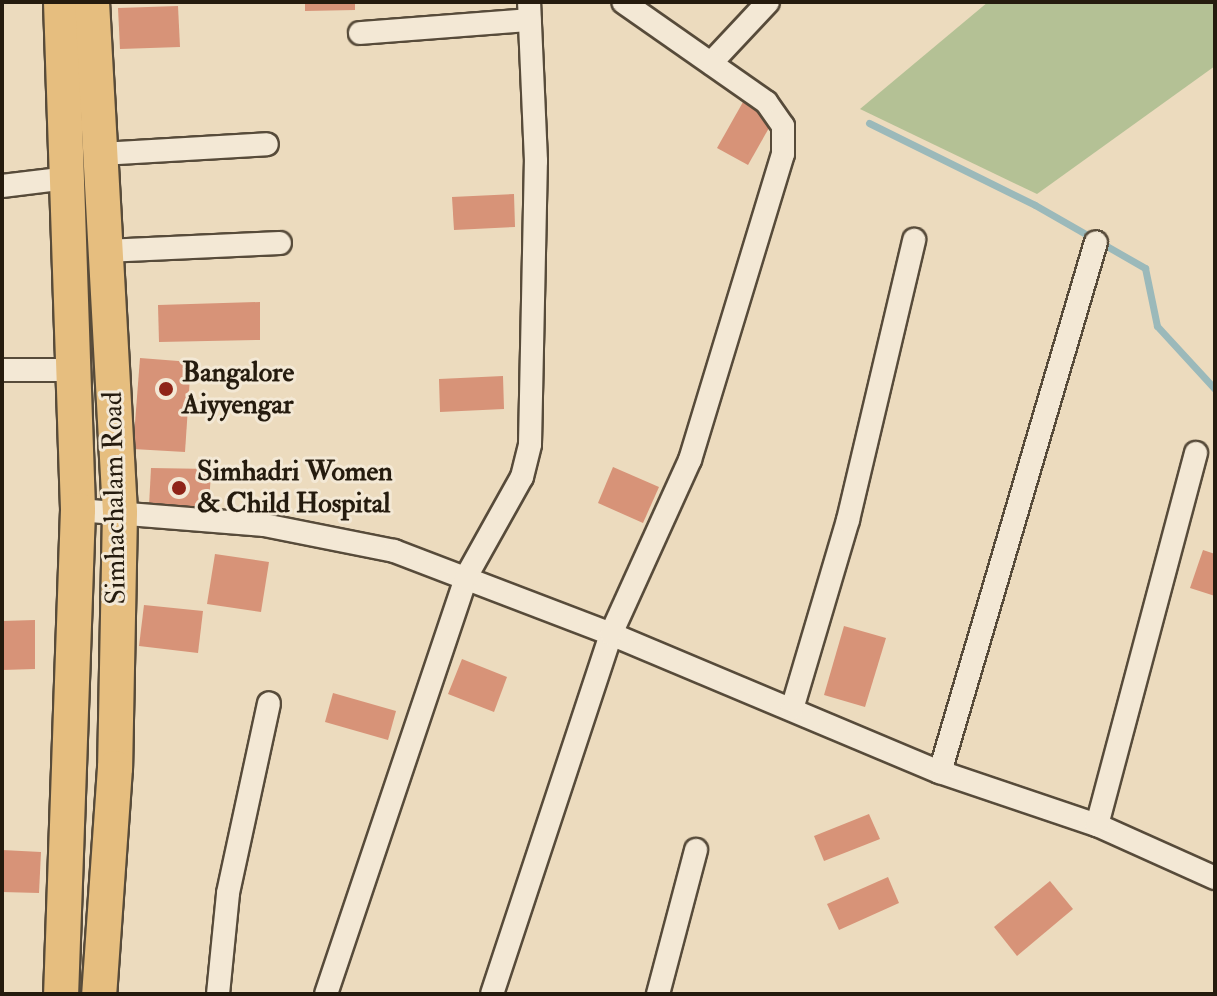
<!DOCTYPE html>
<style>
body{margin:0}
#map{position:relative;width:1217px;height:996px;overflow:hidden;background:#ecdbbe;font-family:"IM FELL Double Pica",serif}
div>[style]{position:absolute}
.green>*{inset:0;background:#b4c195}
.stream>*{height:7px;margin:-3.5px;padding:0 3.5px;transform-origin:3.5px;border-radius:3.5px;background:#9bb9ba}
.building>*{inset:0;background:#d79378}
.roads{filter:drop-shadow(2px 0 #574b3a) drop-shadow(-2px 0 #574b3a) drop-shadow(0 2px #574b3a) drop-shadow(0 -2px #574b3a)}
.minor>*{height:22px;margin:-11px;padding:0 11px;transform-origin:11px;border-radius:11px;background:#f3e8d5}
.primary>*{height:34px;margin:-17px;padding:0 17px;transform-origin:17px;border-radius:17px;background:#e6be7f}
.dots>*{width:22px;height:22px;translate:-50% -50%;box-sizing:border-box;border:4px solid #f3e8d5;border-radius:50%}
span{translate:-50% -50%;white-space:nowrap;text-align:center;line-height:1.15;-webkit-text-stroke:6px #f3e8d5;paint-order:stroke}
.poi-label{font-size:28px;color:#251b0e;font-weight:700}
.left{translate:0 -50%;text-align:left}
.street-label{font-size:28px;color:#251b0e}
.frame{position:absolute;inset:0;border:4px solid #251b0e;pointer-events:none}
</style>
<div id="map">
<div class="green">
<div style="clip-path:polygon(988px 2px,1215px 2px,1215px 66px,1037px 194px,860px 109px)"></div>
</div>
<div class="stream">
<div style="left:869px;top:123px;width:185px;rotate:26.3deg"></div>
<div style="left:1035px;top:205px;width:127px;rotate:29.8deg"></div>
<div style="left:1145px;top:268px;width:59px;rotate:78.3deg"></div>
<div style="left:1157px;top:326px;width:86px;rotate:47.4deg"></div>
</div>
<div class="building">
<div style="clip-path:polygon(305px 2px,355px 2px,355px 10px,305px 11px)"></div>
<div style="clip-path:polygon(178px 6px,180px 47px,120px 49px,118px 8px)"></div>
<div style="clip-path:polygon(743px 102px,774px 119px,748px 165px,717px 148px)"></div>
<div style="clip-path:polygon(514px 194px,515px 227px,454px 230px,452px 197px)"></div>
<div style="clip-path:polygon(260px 302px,260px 340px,159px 342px,158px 305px)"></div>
<div style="clip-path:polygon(140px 358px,191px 362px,185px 452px,133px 449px)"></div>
<div style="clip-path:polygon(503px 376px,504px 409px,440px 412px,439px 379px)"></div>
<div style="clip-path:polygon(613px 467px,659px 487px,643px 523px,598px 503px)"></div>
<div style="clip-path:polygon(151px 468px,211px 469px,209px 508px,149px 506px)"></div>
<div style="clip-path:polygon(1203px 550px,1215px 554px,1215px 596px,1190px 588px)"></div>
<div style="clip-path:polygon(215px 554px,269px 562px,261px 612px,207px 604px)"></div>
<div style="clip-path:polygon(144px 605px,203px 611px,198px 653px,139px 646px)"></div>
<div style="clip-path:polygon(35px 620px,35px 669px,2px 670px,2px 621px)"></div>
<div style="clip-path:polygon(844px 626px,886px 638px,865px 707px,824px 695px)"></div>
<div style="clip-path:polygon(462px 659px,507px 677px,494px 712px,448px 694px)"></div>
<div style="clip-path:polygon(333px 693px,396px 711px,388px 740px,325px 722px)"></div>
<div style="clip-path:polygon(869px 814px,880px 839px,824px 861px,814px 836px)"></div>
<div style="clip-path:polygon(2px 850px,41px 852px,39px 893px,2px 892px)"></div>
<div style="clip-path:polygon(888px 877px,899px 903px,839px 930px,827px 904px)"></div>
<div style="clip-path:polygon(1050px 881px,1073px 909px,1017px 956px,994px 927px)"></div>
</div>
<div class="roads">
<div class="minor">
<div style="left:360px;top:33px;width:170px;rotate:-4.4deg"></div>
<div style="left:711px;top:63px;width:83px;rotate:-46.9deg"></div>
<div style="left:101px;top:154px;width:166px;rotate:-3.4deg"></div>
<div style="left:2px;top:186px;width:65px;rotate:-7deg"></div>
<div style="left:105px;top:251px;width:175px;rotate:-2.6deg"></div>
<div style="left:2px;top:370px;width:71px"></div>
<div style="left:78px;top:510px;width:187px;rotate:4.6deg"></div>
<div style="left:264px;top:525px;width:133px;rotate:11.3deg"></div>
<div style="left:394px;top:551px;width:232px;rotate:20.9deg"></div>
<div style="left:611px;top:634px;width:357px;rotate:22.8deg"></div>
<div style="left:940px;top:772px;width:166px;rotate:18.7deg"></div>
<div style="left:1097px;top:825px;width:129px;rotate:24.2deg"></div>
<div style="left:792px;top:709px;width:197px;rotate:-73.5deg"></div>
<div style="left:848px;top:520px;width:288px;rotate:-76.7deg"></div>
<div style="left:940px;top:772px;width:552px;rotate:-73.6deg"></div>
<div style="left:1097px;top:825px;width:385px;rotate:-75.1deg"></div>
<div style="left:218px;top:994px;width:101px;rotate:-84.3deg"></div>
<div style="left:228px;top:893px;width:194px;rotate:-77.8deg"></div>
<div style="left:326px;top:994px;width:440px;rotate:-71.4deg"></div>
<div style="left:466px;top:577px;width:115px;rotate:-60.8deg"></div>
<div style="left:522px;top:477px;width:34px;rotate:-76deg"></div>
<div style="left:530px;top:444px;width:283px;rotate:-88.8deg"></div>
<div style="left:536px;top:161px;width:159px;rotate:-92.5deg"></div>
<div style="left:492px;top:994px;width:379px;rotate:-71.7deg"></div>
<div style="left:611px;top:634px;width:191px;rotate:-65.6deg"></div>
<div style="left:690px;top:460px;width:320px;rotate:-73.1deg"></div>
<div style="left:783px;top:154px;width:28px;rotate:-90deg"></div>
<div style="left:783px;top:126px;width:29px;rotate:-125deg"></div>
<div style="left:766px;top:102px;width:174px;rotate:-145deg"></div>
<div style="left:658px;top:994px;width:149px;rotate:-75.2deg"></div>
</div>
<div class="primary">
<div style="left:61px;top:2px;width:508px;rotate:88.08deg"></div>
<div style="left:78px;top:510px;width:484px;rotate:92deg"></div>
<div style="left:92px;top:2px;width:511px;rotate:86.86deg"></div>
<div style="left:120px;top:512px;width:256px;rotate:91.1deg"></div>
<div style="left:115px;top:768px;width:227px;rotate:94deg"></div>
</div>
</div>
<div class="dots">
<div style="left:166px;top:389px;background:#8f2418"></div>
<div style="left:179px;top:488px;background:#8f2418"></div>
</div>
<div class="poi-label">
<span class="left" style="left:182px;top:389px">Bangalore<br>Aiyyengar</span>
<span class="left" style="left:197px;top:488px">Simhadri Women<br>&amp; Child Hospital</span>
</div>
<div class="street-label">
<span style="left:115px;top:498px;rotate:-91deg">Simhachalam Road</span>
</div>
<div class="frame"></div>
</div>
